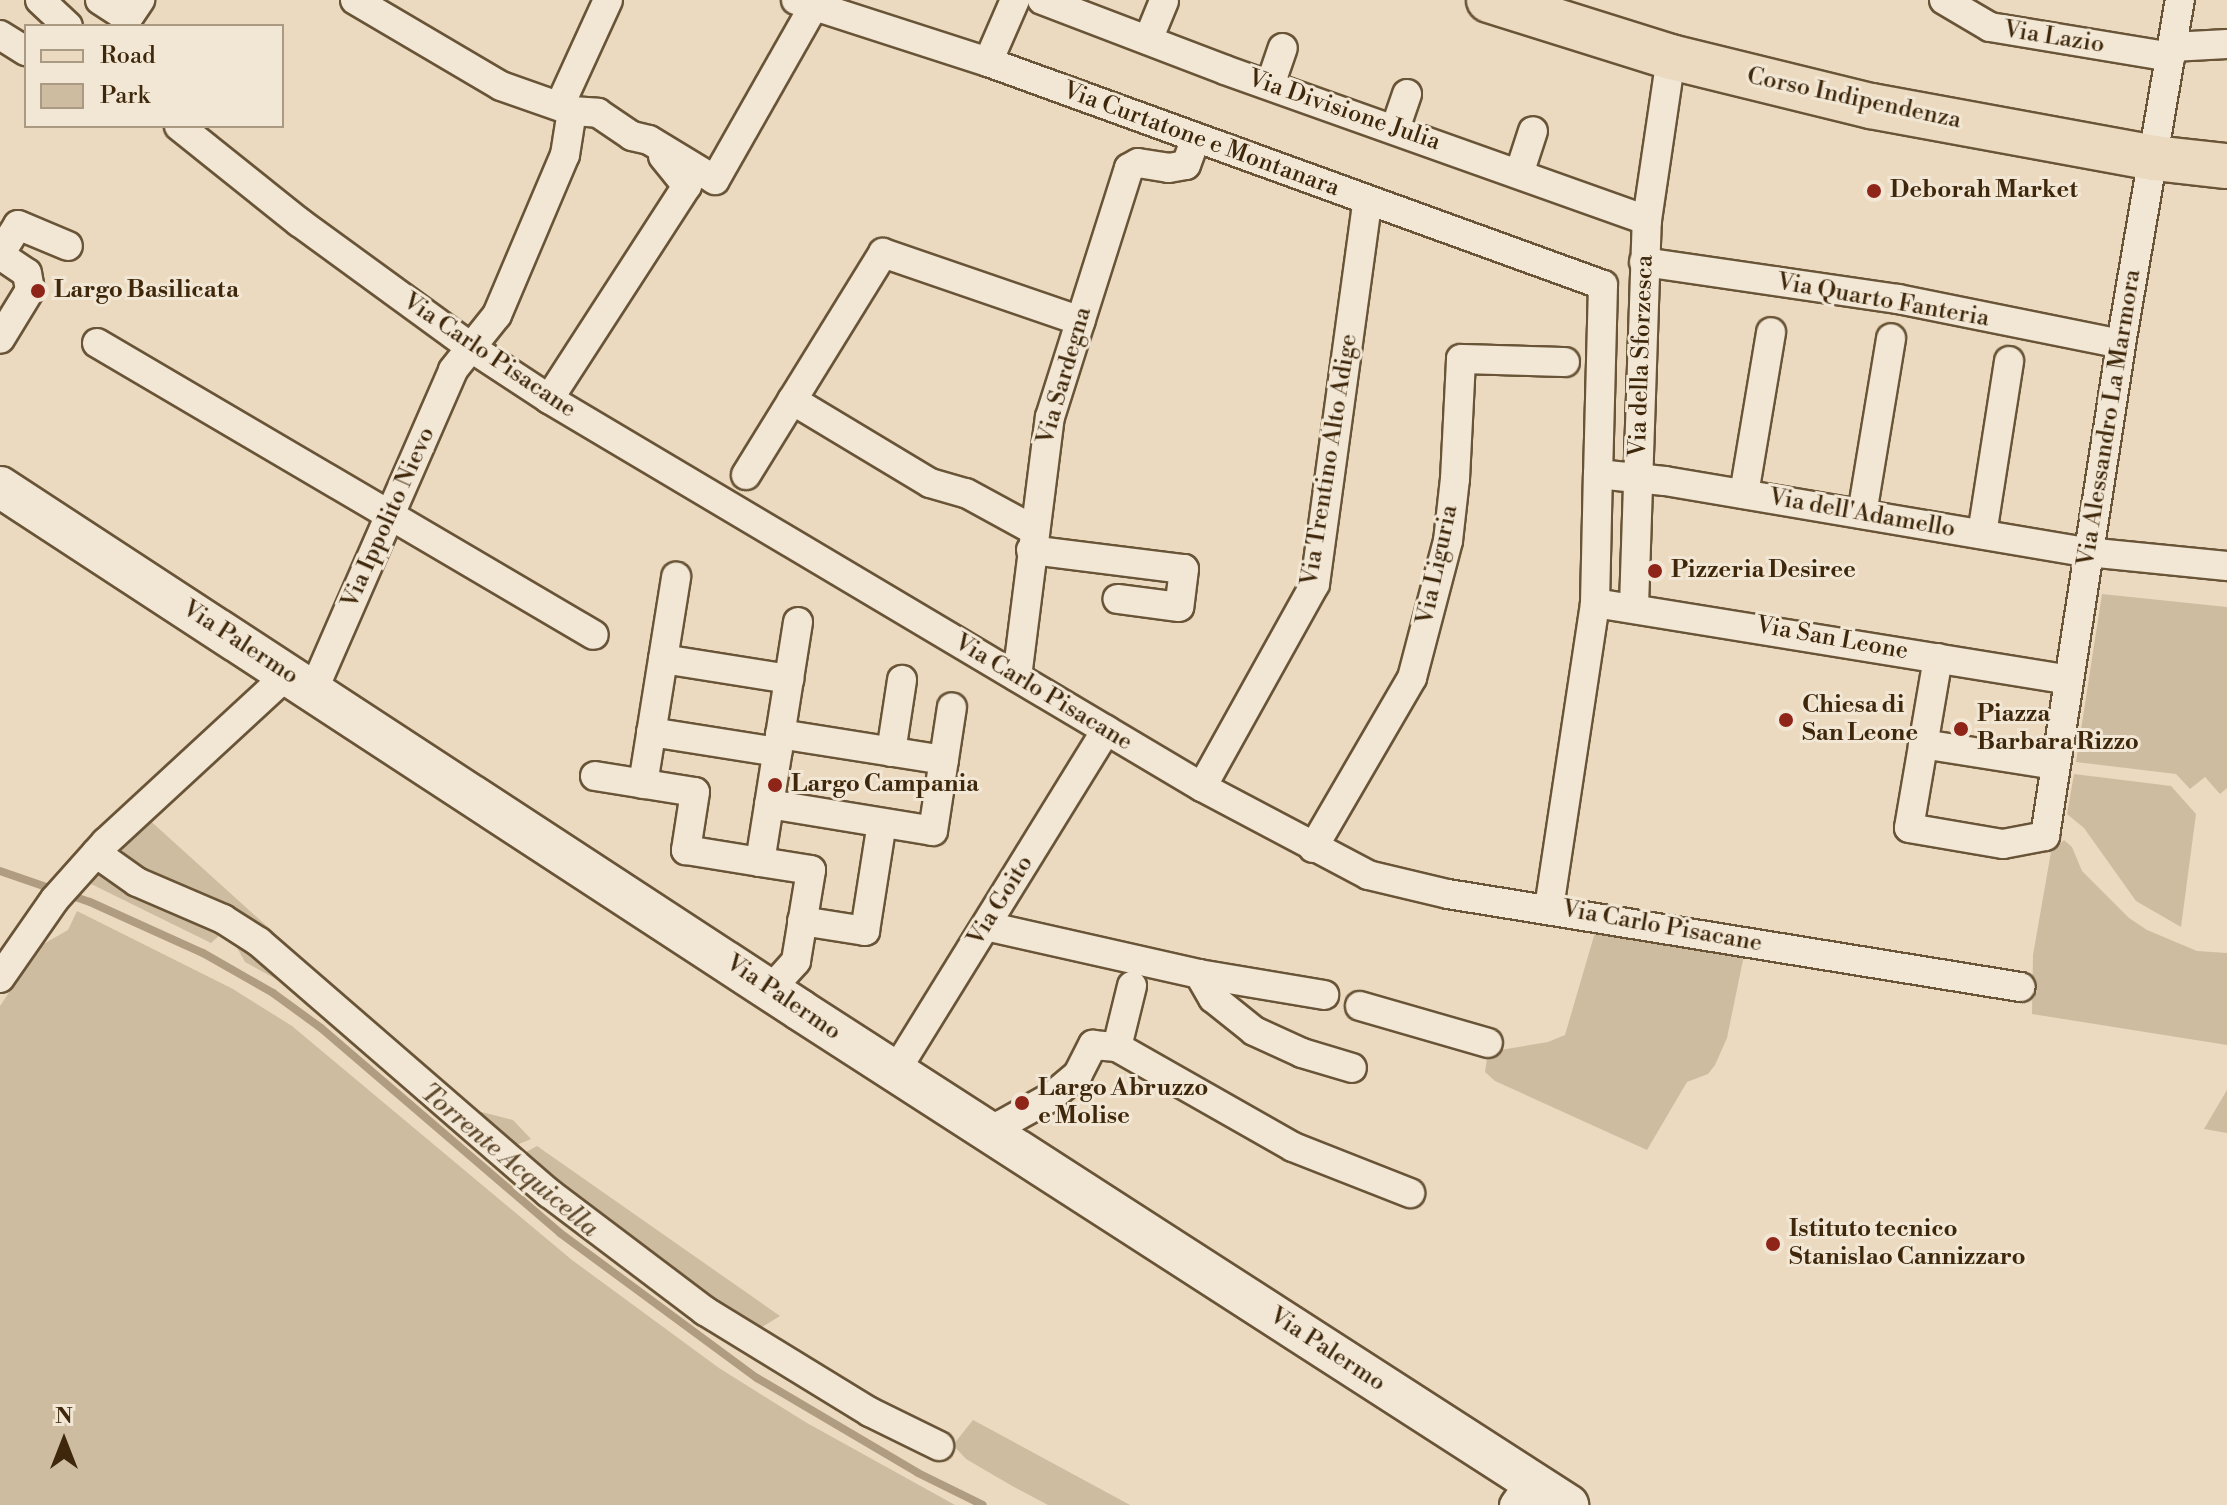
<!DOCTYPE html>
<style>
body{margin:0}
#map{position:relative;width:2227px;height:1505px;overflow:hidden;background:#ebdabf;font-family:"Libre Bodoni",serif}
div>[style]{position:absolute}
.green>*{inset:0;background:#cebca0}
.stream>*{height:8px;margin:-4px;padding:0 4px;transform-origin:4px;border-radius:4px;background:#b09d81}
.roads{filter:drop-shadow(2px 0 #695437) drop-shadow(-2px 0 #695437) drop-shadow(0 2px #695437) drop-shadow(0 -2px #695437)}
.street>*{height:28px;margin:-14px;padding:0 14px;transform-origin:14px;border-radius:14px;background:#f2e7d5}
.secondary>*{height:40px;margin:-20px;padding:0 20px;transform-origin:20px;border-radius:20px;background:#f2e7d5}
.primary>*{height:44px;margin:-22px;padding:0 22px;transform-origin:22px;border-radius:22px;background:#ebdabf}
.dots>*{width:22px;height:22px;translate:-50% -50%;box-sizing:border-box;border:4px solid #f2e7d5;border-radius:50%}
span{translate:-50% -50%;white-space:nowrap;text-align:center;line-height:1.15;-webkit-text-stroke:6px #f2e7d5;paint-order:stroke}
.street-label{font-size:24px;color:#3e270a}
.poi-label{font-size:24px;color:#3e270a;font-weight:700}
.left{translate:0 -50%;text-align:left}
.water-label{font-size:26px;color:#604a2e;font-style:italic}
.legend{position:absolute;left:24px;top:24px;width:260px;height:104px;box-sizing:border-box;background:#f2e7d5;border:2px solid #aa9a84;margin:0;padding:10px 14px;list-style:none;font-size:24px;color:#3e270a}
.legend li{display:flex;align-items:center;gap:16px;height:40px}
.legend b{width:40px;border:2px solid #aa9a84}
.north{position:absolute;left:24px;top:1401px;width:80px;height:80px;-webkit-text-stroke:6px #f2e7d5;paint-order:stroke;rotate:0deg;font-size:22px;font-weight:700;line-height:32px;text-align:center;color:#3e270a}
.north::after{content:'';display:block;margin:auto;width:28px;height:36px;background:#3e270a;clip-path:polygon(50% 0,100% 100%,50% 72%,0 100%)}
</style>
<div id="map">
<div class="green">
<div style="clip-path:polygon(2102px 594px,2227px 607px,2227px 788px,2220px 794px,2205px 777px,2190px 789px,2176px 774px,2076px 762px)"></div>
<div style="clip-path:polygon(2074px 774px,2171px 786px,2196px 814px,2181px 927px,2136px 901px,2084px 828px,2067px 814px)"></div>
<div style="clip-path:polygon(145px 816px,375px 1024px,430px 1071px,118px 857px)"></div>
<div style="clip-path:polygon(2064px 840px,2072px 847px,2082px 871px,2129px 918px,2147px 930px,2197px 951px,2227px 953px,2227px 1045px,2032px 1014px,2033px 955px,2051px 852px)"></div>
<div style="clip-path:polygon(101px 871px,236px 933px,847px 1411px,845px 1414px,747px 1351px,342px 1029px,278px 980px,245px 962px,232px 939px,220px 935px,211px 943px,87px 882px)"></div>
<div style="clip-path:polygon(77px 911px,233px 989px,292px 1026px,572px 1260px,719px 1368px,807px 1423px,955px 1505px,0 1505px,0 1006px,40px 946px,68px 930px)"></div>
<div style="clip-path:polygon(1596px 929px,1744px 955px,1727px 1038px,1715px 1065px,1708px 1074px,1687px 1082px,1647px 1150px,1495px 1081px,1485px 1072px,1488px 1052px,1548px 1042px,1565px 1035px)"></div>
<div style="clip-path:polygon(450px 1087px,468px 1102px,466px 1108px,513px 1120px,531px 1139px,519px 1144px,506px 1143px,451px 1095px)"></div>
<div style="clip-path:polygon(2227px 1090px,2227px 1133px,2204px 1129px)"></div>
<div style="clip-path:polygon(537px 1146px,780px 1316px,752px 1333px,519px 1156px)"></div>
<div style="clip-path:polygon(973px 1420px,1130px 1505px,1048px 1505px,1014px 1487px,966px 1459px,953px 1445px)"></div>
</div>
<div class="stream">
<div style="left:0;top:871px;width:95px;rotate:19deg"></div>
<div style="left:90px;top:902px;width:124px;rotate:24.3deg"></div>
<div style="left:203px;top:953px;width:81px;rotate:29.7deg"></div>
<div style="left:273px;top:993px;width:59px;rotate:36.1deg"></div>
<div style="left:321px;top:1028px;width:315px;rotate:40.6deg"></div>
<div style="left:560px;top:1233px;width:245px;rotate:36.4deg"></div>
<div style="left:757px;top:1378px;width:187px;rotate:30.5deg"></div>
<div style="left:918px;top:1473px;width:72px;rotate:26.2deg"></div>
</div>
<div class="roads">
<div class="street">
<div style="left:40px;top:0;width:38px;rotate:43deg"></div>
<div style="left:100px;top:0;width:33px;rotate:33deg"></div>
<div style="left:128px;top:18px;width:22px;rotate:-56deg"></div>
<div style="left:355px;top:0;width:169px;rotate:30.5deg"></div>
<div style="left:501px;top:86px;width:75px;rotate:19.4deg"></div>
<div style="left:796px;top:0;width:202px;rotate:17.9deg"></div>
<div style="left:988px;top:62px;width:654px;rotate:19.93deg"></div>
<div style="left:1603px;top:285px;width:189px;rotate:91.5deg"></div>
<div style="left:1598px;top:474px;width:67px;rotate:6deg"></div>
<div style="left:1665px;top:481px;width:428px;rotate:9.6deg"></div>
<div style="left:2087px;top:552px;width:141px;rotate:5.7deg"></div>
<div style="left:1042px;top:0;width:196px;rotate:20.9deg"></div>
<div style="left:1225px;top:70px;width:448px;rotate:19.6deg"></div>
<div style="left:1944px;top:0;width:53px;rotate:30.4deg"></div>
<div style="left:1990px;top:27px;width:183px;rotate:9.4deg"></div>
<div style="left:0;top:35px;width:31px;rotate:32deg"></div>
<div style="left:1148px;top:40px;width:42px;rotate:-67.7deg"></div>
<div style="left:2172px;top:47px;width:55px;rotate:-3.1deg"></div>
<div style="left:988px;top:62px;width:68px;rotate:-66.5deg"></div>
<div style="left:1270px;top:85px;width:39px;rotate:-71deg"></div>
<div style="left:560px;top:105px;width:115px;rotate:-65.4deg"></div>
<div style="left:179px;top:126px;width:154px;rotate:38.7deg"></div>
<div style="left:299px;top:222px;width:215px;rotate:36.1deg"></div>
<div style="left:473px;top:349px;width:91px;rotate:33.3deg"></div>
<div style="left:549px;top:399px;width:760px;rotate:30.72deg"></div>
<div style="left:1202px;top:787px;width:188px;rotate:27.9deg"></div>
<div style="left:1368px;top:875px;width:82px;rotate:13.4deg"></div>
<div style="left:1448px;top:894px;width:580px;rotate:9.23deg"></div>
<div style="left:1395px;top:129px;width:37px;rotate:-71deg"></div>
<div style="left:1519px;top:174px;width:45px;rotate:-72deg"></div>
<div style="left:0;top:254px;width:34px;rotate:-58deg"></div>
<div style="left:18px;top:225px;width:54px;rotate:22.8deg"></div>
<div style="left:0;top:255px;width:32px;rotate:34deg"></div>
<div style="left:27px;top:273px;width:17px;rotate:80deg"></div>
<div style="left:30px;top:290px;width:57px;rotate:121.5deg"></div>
<div style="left:1644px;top:262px;width:257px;rotate:8.3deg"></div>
<div style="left:1898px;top:299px;width:227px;rotate:11.4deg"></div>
<div style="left:97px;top:343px;width:576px;rotate:30.44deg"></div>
<div style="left:549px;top:399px;width:254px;rotate:-57.1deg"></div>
<div style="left:687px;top:186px;width:38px;rotate:-129deg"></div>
<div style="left:792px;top:400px;width:161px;rotate:31deg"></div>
<div style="left:930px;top:483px;width:37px;rotate:16deg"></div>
<div style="left:966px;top:493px;width:77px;rotate:28.6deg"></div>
<div style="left:746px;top:475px;width:261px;rotate:-58.3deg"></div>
<div style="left:883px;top:253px;width:209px;rotate:19deg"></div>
<div style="left:1744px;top:494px;width:164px;rotate:-80.5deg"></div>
<div style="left:1862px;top:514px;width:178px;rotate:-80.6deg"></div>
<div style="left:1982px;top:534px;width:175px;rotate:-81.1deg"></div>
<div style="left:1031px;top:550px;width:154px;rotate:7.1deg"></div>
<div style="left:1184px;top:569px;width:38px;rotate:97deg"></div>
<div style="left:1179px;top:607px;width:62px;rotate:-172.5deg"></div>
<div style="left:1595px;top:603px;width:479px;rotate:9.2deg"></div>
<div style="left:1634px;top:606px;width:386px;rotate:-88.1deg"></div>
<div style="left:1647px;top:220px;width:165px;rotate:-81.6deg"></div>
<div style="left:1938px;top:658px;width:172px;rotate:99.7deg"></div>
<div style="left:1909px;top:828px;width:95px;rotate:9.7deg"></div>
<div style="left:2003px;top:844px;width:43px;rotate:-10.8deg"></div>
<div style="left:2045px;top:836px;width:498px;rotate:-81.2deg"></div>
<div style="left:2121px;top:344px;width:349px;rotate:-80.3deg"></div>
<div style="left:663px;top:659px;width:128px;rotate:9deg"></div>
<div style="left:1017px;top:677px;width:262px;rotate:-82.8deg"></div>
<div style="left:1050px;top:417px;width:261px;rotate:-72.4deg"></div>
<div style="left:1129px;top:168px;width:10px;rotate:-29deg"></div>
<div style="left:1138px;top:163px;width:31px;rotate:9deg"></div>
<div style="left:1169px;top:168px;width:17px;rotate:-10deg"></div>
<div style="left:1186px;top:165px;width:29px;rotate:-70deg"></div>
<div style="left:313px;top:691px;width:350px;rotate:-66.4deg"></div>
<div style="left:453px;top:370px;width:70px;rotate:-51.3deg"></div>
<div style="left:497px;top:315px;width:174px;rotate:-67deg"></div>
<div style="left:565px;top:155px;width:45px;rotate:-81deg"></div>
<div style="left:572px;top:111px;width:26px;rotate:4deg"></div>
<div style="left:598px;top:113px;width:41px;rotate:34.1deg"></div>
<div style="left:632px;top:136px;width:17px;rotate:13deg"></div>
<div style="left:649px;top:140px;width:77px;rotate:31.2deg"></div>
<div style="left:715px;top:180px;width:200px;rotate:-60.4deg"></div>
<div style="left:651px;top:732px;width:128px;rotate:9deg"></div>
<div style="left:780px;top:734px;width:166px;rotate:9deg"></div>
<div style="left:1923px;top:744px;width:134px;rotate:9deg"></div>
<div style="left:891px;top:752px;width:73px;rotate:-81.3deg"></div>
<div style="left:595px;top:776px;width:101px;rotate:9.1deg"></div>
<div style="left:695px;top:792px;width:59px;rotate:98.8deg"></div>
<div style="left:686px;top:850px;width:75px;rotate:9.2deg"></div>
<div style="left:643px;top:784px;width:210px;rotate:-80.9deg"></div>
<div style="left:1202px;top:787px;width:232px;rotate:-60.9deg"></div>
<div style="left:1315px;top:584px;width:386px;rotate:-82.2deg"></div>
<div style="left:769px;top:804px;width:166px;rotate:9.3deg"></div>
<div style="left:933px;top:831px;width:125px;rotate:-81.3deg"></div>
<div style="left:1313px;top:848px;width:197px;rotate:-59.8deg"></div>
<div style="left:1412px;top:678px;width:142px;rotate:-75.3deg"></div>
<div style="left:1448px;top:541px;width:62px;rotate:-83.6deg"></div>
<div style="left:1455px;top:479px;width:120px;rotate:-87.1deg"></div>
<div style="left:1461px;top:359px;width:104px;rotate:1.7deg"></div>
<div style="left:96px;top:853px;width:50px;rotate:35.3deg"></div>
<div style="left:137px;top:882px;width:94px;rotate:23.3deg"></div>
<div style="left:223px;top:919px;width:43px;rotate:32.6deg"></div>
<div style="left:259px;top:942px;width:384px;rotate:40.9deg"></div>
<div style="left:549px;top:1193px;width:196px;rotate:37.1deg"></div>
<div style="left:705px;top:1311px;width:193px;rotate:31.5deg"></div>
<div style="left:870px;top:1412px;width:77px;rotate:26.2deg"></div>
<div style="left:1549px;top:908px;width:308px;rotate:-81.4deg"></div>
<div style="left:1595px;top:603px;width:129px;rotate:-88.7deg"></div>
<div style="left:802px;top:921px;width:64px;rotate:9deg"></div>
<div style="left:865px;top:931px;width:109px;rotate:-81.1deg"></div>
<div style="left:986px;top:926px;width:218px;rotate:12.7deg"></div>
<div style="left:1199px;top:974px;width:127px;rotate:9.5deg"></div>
<div style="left:1199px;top:974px;width:28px;rotate:60deg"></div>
<div style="left:1213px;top:998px;width:53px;rotate:38.8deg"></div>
<div style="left:1254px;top:1031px;width:53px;rotate:24.6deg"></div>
<div style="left:1302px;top:1053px;width:52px;rotate:16.7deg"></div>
<div style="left:0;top:978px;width:96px;rotate:-55.2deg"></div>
<div style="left:55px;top:899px;width:76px;rotate:-48.2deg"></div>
<div style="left:106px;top:842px;width:248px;rotate:-42.7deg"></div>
<div style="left:770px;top:990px;width:39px;rotate:-48deg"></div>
<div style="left:796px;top:961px;width:92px;rotate:-80.6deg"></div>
<div style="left:811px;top:870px;width:52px;rotate:-171.1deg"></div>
<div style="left:760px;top:862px;width:243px;rotate:-81deg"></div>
<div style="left:1360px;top:1006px;width:133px;rotate:16.1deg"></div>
<div style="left:1117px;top:1047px;width:63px;rotate:-76.2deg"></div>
<div style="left:895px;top:1072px;width:402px;rotate:-58.3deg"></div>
<div style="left:992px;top:1134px;width:13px;rotate:-45deg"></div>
<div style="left:1001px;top:1125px;width:57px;rotate:-29.2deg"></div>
<div style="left:1051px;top:1097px;width:35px;rotate:-40deg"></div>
<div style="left:1078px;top:1074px;width:33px;rotate:-63deg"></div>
<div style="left:1093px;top:1045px;width:24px;rotate:5deg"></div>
<div style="left:1117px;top:1047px;width:202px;rotate:29.6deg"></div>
<div style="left:1293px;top:1147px;width:126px;rotate:21.5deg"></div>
<div style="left:1514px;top:1505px;width:29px;rotate:-55deg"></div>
</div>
<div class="secondary">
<div style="left:0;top:487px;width:956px;rotate:33.17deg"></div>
<div style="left:800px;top:1010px;width:914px;rotate:32.8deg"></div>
</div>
<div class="primary">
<div style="left:1489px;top:0;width:191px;rotate:17.4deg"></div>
<div style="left:1671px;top:57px;width:206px;rotate:13.8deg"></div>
<div style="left:1871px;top:106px;width:288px;rotate:10.4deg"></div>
<div style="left:2154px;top:158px;width:73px;rotate:6.3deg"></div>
</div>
</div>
<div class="dots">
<div style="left:1874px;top:191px;background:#8f2418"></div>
<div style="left:38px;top:291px;background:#8f2418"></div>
<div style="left:1655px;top:571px;background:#8f2418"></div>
<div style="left:1786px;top:720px;background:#8f2418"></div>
<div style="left:1961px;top:729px;background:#8f2418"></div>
<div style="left:775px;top:785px;background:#8f2418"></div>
<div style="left:1022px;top:1103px;background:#8f2418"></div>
<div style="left:1773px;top:1244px;background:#8f2418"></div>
</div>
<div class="street-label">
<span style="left:2054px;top:38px;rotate:9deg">Via Lazio</span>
<span style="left:1854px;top:99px;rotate:12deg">Corso Indipendenza</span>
<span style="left:1344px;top:111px;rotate:19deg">Via Divisione Julia</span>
<span style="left:1201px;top:140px;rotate:20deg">Via Curtatone e Montanara</span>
<span style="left:1883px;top:301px;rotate:10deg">Via Quarto Fanteria</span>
<span style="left:489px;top:356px;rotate:34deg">Via Carlo Pisacane</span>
<span style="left:1642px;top:356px;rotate:-88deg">Via della Sforzesca</span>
<span style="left:1065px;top:376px;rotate:-74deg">Via Sardegna</span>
<span style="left:2110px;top:418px;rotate:-81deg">Via Alessandro La Marmora</span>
<span style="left:1330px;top:460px;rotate:-81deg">Via Trentino Alto Adige</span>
<span style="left:1862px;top:514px;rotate:10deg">Via dell'Adamello</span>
<span style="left:389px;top:518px;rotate:-66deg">Via Ippolito Nievo</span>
<span style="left:1438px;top:565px;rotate:-78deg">Via Liguria</span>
<span style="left:1832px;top:639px;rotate:10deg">Via San Leone</span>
<span style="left:240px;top:643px;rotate:33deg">Via Palermo</span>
<span style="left:1043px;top:693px;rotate:31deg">Via Carlo Pisacane</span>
<span style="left:1001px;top:901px;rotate:-58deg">Via Goito</span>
<span style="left:1662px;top:927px;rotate:10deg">Via Carlo Pisacane</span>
<span style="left:783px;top:998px;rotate:34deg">Via Palermo</span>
<span style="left:1327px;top:1350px;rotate:33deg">Via Palermo</span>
</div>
<div class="poi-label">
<span class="left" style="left:1890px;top:191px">Deborah Market</span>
<span class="left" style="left:54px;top:291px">Largo Basilicata</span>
<span class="left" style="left:1671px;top:571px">Pizzeria Desiree</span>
<span class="left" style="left:1802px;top:720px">Chiesa di<br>San Leone</span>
<span class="left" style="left:1977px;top:729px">Piazza<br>Barbara Rizzo</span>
<span class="left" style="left:791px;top:785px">Largo Campania</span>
<span class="left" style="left:1038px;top:1103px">Largo Abruzzo<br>e Molise</span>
<span class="left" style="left:1789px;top:1244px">Istituto tecnico<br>Stanislao Cannizzaro</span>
</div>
<div class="water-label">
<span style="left:509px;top:1161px;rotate:40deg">Torrente Acquicella</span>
</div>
<ul class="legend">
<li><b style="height:10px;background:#ebdabf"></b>Road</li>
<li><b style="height:22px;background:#cebca0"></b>Park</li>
</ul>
<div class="north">N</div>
</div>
